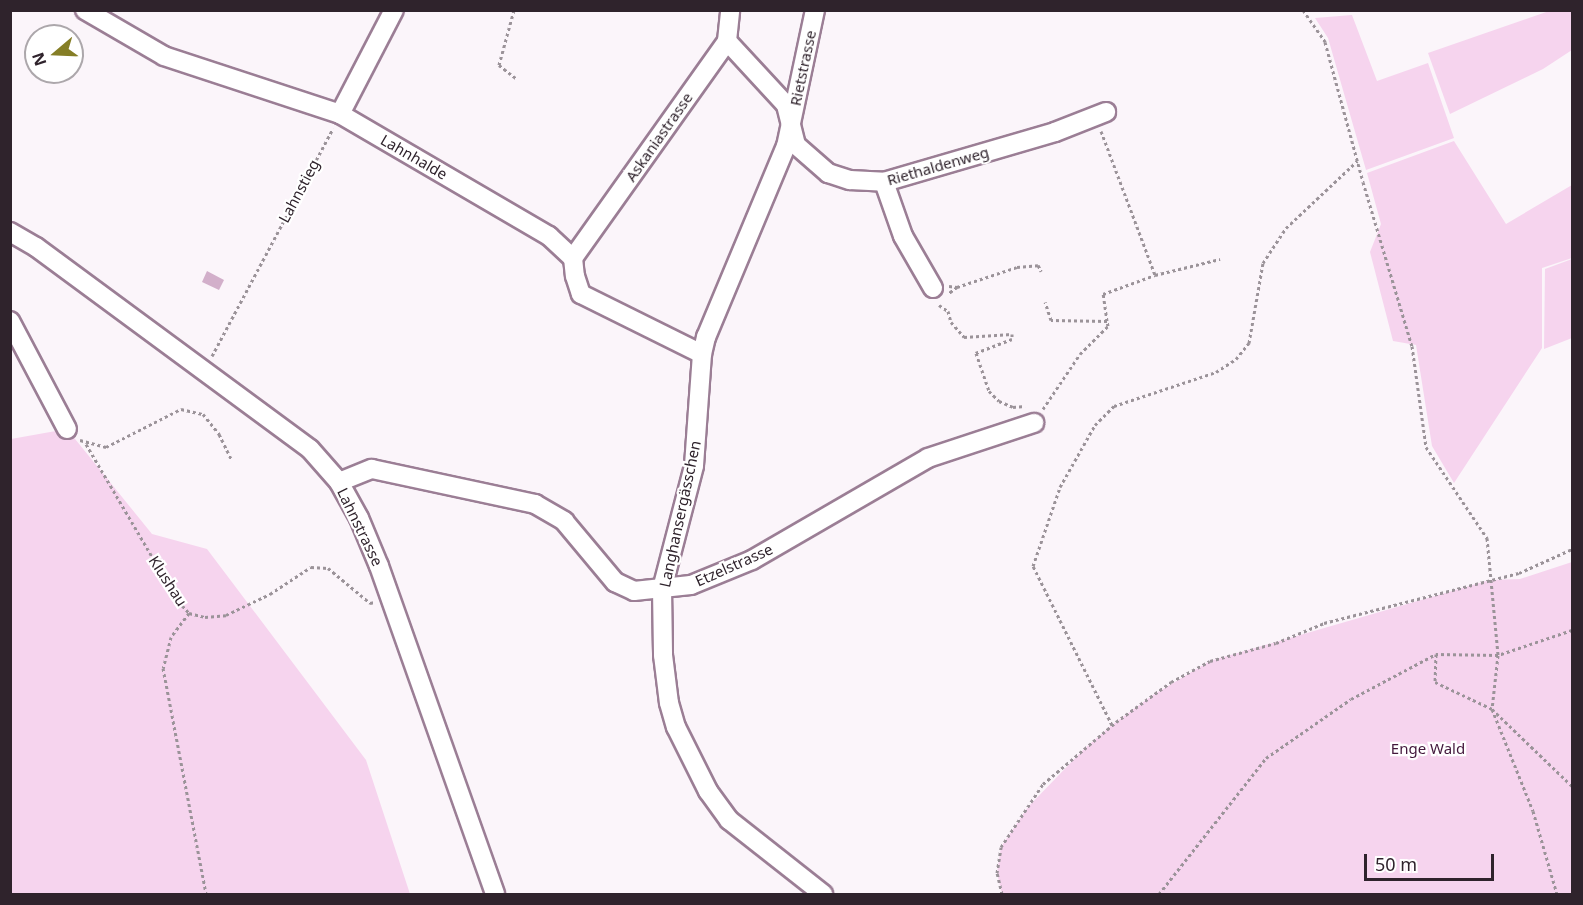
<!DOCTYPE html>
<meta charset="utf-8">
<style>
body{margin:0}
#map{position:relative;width:1583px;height:905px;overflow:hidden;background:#fbf5fa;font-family:"Noto Sans",sans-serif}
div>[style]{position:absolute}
.green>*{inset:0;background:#f6d4ee}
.water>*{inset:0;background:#d2afca}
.path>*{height:3px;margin-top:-1.5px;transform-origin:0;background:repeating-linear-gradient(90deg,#9b9399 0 3px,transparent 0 6px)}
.roads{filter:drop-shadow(2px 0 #9b7e95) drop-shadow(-2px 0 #9b7e95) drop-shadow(0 2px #9b7e95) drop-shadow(0 -2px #9b7e95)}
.minor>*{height:18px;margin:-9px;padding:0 9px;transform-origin:9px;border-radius:9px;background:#fff}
span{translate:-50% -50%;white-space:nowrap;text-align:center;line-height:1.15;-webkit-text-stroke:4.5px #fff;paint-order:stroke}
.street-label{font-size:15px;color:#2f232c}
.park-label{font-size:15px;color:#43183c}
.frame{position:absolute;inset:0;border:12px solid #2f232c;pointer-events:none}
.north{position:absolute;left:24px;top:24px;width:60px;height:60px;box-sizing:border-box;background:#fff;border:2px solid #aca7ab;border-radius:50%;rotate:251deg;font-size:16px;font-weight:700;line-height:24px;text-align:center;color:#2f232c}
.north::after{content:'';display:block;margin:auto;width:21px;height:27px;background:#857e26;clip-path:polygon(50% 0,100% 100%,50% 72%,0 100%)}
.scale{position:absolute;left:1364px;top:854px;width:130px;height:27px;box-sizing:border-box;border:3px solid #2f232c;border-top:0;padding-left:8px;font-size:18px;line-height:21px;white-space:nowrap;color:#2f232c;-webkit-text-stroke:4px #fff;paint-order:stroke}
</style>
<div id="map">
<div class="green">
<div style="clip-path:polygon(1552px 10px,1572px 11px,1572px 50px,1543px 69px,1450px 114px,1428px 53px)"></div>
<div style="clip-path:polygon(1352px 15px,1377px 81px,1428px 63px,1454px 138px,1366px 170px,1328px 38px,1315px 18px)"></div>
<div style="clip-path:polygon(1454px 141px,1506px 224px,1572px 185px,1572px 258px,1542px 268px,1542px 348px,1454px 483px,1432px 446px,1416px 345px,1393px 341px,1370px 252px,1381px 224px,1367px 173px)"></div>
<div style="clip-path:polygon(1572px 259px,1572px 338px,1544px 349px,1545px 269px)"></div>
<div style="clip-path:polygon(67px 429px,152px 534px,207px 549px,366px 760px,410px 894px,11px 894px,11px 439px)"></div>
<div style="clip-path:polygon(1572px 562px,1572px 894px,1002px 894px,997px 873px,1001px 847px,1028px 807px,1084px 749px,1112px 725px,1153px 695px,1210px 661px,1490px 580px,1520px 579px)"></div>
</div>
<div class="water">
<div style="clip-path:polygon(207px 271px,224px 280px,219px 290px,202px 282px)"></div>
</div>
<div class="path">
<div style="left:514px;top:10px;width:57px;rotate:105.3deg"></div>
<div style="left:499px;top:65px;width:23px;rotate:38deg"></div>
<div style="left:1303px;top:10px;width:39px;rotate:55deg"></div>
<div style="left:1325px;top:42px;width:145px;rotate:74.8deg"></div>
<div style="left:1363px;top:182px;width:171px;rotate:73.4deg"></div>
<div style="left:1412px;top:346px;width:102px;rotate:82.1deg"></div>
<div style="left:1426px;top:447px;width:110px;rotate:56.2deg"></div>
<div style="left:1487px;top:538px;width:118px;rotate:84.6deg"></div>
<div style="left:1498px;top:655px;width:62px;rotate:-179.1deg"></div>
<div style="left:1436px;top:654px;width:28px;rotate:92deg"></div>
<div style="left:1435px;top:682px;width:63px;rotate:25.3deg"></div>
<div style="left:1492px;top:709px;width:110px;rotate:68.1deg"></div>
<div style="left:1533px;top:811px;width:86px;rotate:73.9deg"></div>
<div style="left:1101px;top:131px;width:154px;rotate:69.4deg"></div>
<div style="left:949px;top:286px;width:8px;rotate:7deg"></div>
<div style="left:957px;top:287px;width:10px;rotate:143deg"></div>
<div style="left:957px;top:287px;width:63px;rotate:-18.4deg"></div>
<div style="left:1017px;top:267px;width:21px;rotate:-5deg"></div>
<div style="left:1038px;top:265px;width:7px;rotate:63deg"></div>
<div style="left:939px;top:305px;width:11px;rotate:34deg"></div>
<div style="left:948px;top:311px;width:11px;rotate:75deg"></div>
<div style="left:951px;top:322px;width:20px;rotate:49deg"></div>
<div style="left:964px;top:337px;width:48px;rotate:-3.6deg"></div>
<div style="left:1012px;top:334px;width:5px;rotate:90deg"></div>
<div style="left:1012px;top:339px;width:39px;rotate:159deg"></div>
<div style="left:976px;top:353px;width:40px;rotate:71.1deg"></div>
<div style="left:989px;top:391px;width:14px;rotate:45deg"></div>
<div style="left:999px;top:401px;width:15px;rotate:23deg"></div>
<div style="left:1013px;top:407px;width:12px;rotate:-5deg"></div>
<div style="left:1107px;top:321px;width:27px;rotate:-98deg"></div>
<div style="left:1103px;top:294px;width:55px;rotate:-20.1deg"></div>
<div style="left:1155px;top:275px;width:67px;rotate:-13.8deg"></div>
<div style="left:212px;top:356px;width:258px;rotate:-62deg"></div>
<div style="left:1043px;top:409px;width:66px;rotate:-56.1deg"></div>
<div style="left:1080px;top:354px;width:40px;rotate:-45deg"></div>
<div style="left:1108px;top:326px;width:5px;rotate:-101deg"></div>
<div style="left:1107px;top:321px;width:56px;rotate:-179deg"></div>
<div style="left:1051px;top:320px;width:19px;rotate:-108deg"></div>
<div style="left:80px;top:440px;width:27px;rotate:15deg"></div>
<div style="left:106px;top:447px;width:84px;rotate:-26.9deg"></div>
<div style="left:181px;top:409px;width:23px;rotate:13deg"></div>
<div style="left:203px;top:414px;width:26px;rotate:51deg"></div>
<div style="left:219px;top:434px;width:28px;rotate:64deg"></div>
<div style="left:86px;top:444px;width:182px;rotate:59.6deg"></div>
<div style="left:178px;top:601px;width:16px;rotate:47deg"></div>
<div style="left:189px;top:613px;width:16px;rotate:14deg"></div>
<div style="left:205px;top:617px;width:21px;rotate:-5deg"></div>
<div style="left:226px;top:615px;width:49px;rotate:-25.5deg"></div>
<div style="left:270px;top:594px;width:49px;rotate:-33.4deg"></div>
<div style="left:311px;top:567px;width:17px;rotate:3deg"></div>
<div style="left:328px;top:568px;width:55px;rotate:39.8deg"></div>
<div style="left:370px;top:603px;width:5px;rotate:-11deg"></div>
<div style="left:189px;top:613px;width:30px;rotate:127deg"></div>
<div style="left:171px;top:637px;width:32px;rotate:104deg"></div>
<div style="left:163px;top:668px;width:230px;rotate:79.2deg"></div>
<div style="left:1572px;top:630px;width:78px;rotate:161.3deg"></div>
<div style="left:1498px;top:655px;width:54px;rotate:96.3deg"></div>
<div style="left:1492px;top:709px;width:111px;rotate:43.9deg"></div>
<div style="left:1112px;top:725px;width:178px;rotate:-116.4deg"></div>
<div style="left:1033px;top:566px;width:83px;rotate:-71.1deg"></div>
<div style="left:1060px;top:487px;width:71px;rotate:-60.6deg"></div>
<div style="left:1095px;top:425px;width:27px;rotate:-45deg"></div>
<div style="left:1114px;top:406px;width:108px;rotate:-18.4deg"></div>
<div style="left:1216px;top:372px;width:24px;rotate:-33deg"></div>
<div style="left:1236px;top:359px;width:21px;rotate:-51deg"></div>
<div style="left:1249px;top:343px;width:81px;rotate:-80.1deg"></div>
<div style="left:1263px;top:263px;width:42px;rotate:-56.7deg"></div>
<div style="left:1286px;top:228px;width:98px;rotate:-43.3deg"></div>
<div style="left:1002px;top:894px;width:22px;rotate:-103deg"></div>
<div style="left:997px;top:873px;width:26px;rotate:-81deg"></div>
<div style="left:1001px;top:847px;width:76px;rotate:-56.3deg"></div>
<div style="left:1043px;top:784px;width:96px;rotate:-40.3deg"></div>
<div style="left:1116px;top:722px;width:68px;rotate:-36deg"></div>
<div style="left:1171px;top:682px;width:44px;rotate:-28.3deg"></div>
<div style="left:1210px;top:661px;width:68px;rotate:-15.3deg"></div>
<div style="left:1276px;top:643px;width:52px;rotate:-22.6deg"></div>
<div style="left:1324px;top:623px;width:201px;rotate:-14.4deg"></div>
<div style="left:1519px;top:573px;width:58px;rotate:-24.4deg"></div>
<div style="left:1159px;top:894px;width:173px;rotate:-51.8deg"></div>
<div style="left:1266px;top:758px;width:103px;rotate:-34.8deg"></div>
<div style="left:1351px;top:699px;width:96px;rotate:-27.9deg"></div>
</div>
<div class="roads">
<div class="minor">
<div style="left:85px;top:10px;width:91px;rotate:30.2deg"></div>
<div style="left:164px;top:56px;width:185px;rotate:18.2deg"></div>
<div style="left:340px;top:114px;width:242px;rotate:30.3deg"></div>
<div style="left:549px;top:236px;width:33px;rotate:43deg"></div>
<div style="left:573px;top:258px;width:18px;rotate:84deg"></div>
<div style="left:575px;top:276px;width:19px;rotate:72deg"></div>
<div style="left:581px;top:294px;width:135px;rotate:26.4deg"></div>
<div style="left:815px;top:10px;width:139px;rotate:102deg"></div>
<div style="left:786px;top:146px;width:207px;rotate:112.7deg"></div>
<div style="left:706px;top:337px;width:17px;rotate:103deg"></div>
<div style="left:702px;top:354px;width:112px;rotate:94.1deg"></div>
<div style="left:694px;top:466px;width:127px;rotate:104.6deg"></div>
<div style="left:662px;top:589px;width:66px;rotate:89.1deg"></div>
<div style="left:663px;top:655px;width:48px;rotate:82.9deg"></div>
<div style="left:669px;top:703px;width:25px;rotate:74deg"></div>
<div style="left:676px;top:727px;width:72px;rotate:63.4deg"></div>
<div style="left:708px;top:791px;width:36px;rotate:54deg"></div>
<div style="left:729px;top:820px;width:120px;rotate:38.2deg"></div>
<div style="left:727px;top:41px;width:87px;rotate:47.3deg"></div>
<div style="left:786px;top:105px;width:41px;rotate:76deg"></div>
<div style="left:796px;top:145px;width:43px;rotate:41.2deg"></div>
<div style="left:828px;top:173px;width:23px;rotate:18deg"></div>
<div style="left:850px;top:180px;width:34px;rotate:3deg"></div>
<div style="left:884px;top:182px;width:178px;rotate:-16.3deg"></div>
<div style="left:1055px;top:132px;width:55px;rotate:-21.4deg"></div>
<div style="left:340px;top:114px;width:117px;rotate:-62.6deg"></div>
<div style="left:884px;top:182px;width:57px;rotate:70.6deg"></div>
<div style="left:903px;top:236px;width:60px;rotate:60deg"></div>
<div style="left:10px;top:232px;width:30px;rotate:30deg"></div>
<div style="left:36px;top:247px;width:340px;rotate:36.4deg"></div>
<div style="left:310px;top:449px;width:44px;rotate:48.7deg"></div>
<div style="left:339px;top:482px;width:41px;rotate:60.9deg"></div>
<div style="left:359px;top:518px;width:52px;rotate:67.4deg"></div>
<div style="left:379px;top:566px;width:348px;rotate:70.5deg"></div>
<div style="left:573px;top:258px;width:266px;rotate:-54.6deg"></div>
<div style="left:727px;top:41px;width:31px;rotate:-84deg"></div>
<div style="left:10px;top:321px;width:122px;rotate:62.2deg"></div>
<div style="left:339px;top:482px;width:35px;rotate:-22deg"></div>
<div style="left:372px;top:469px;width:167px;rotate:12.1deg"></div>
<div style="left:535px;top:504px;width:34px;rotate:30deg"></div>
<div style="left:564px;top:521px;width:80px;rotate:50.1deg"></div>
<div style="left:615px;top:582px;width:21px;rotate:25deg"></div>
<div style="left:634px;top:591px;width:57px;rotate:-6deg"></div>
<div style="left:691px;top:585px;width:66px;rotate:-22.3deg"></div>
<div style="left:752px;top:560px;width:203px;rotate:-30.1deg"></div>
<div style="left:928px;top:458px;width:112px;rotate:-18.3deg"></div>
</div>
</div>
<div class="street-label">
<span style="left:803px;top:68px;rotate:-78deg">Rietstrasse</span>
<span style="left:659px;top:137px;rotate:-55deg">Askaniastrasse</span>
<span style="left:414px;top:157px;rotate:30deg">Lahnhalde</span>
<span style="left:938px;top:166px;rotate:-16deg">Riethaldenweg</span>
<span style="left:299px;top:191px;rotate:-62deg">Lahnstieg</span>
<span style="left:680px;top:514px;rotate:-78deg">Langhansergässchen</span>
<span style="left:360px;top:527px;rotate:64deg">Lahnstrasse</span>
<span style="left:734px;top:565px;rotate:-24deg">Etzelstrasse</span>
<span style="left:168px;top:581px;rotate:57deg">Klushau</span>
</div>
<div class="park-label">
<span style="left:1428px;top:749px">Enge Wald</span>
</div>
<div class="frame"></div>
<div class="north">N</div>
<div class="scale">50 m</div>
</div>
